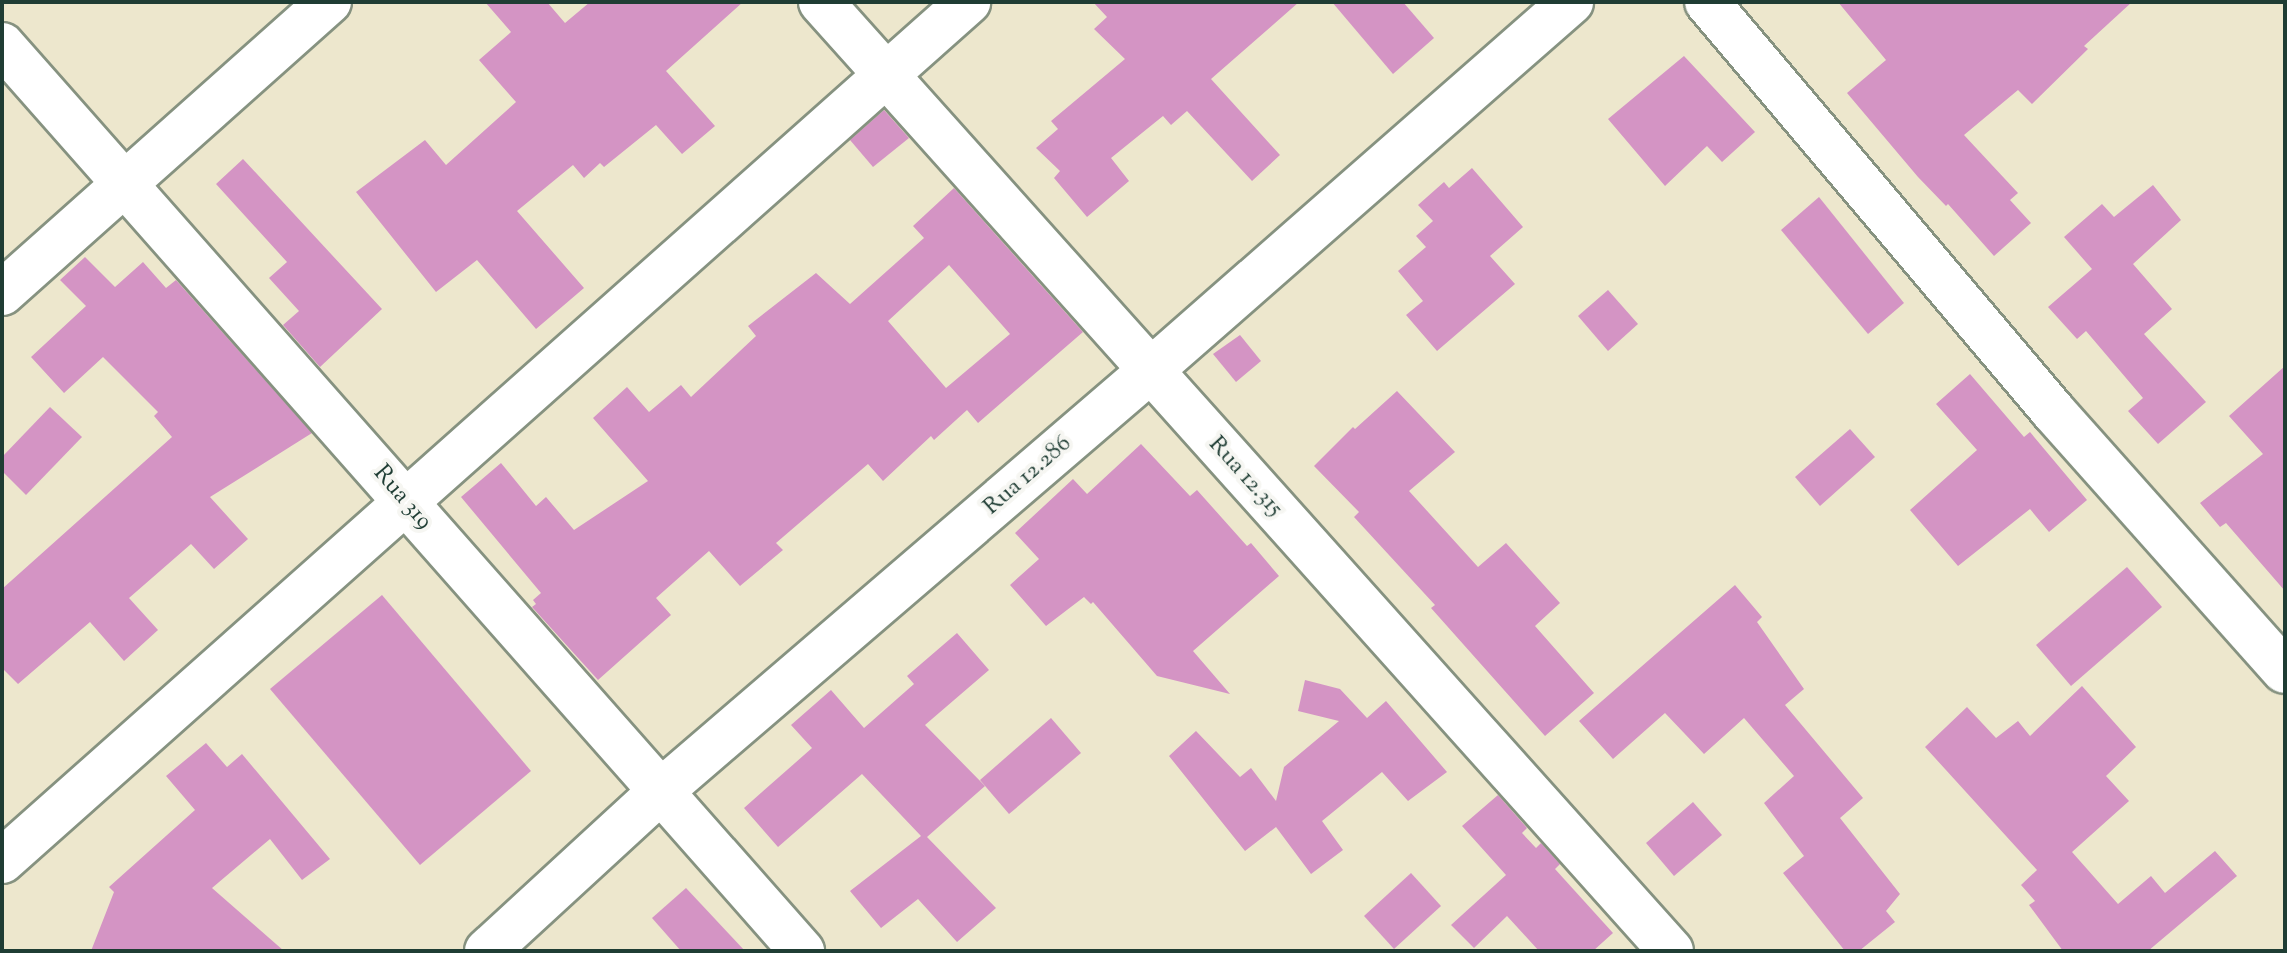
<!DOCTYPE html>
<style>
body{margin:0}
#map{position:relative;width:2287px;height:953px;overflow:hidden;background:#ede7cd;font-family:"Sorts Mill Goudy",serif}
div>[style]{position:absolute}
.building>*{inset:0;background:#d494c4}
.roads{filter:drop-shadow(2px 0 #869280) drop-shadow(-2px 0 #869280) drop-shadow(0 2px #869280) drop-shadow(0 -2px #869280)}
.minor>*{height:44px;margin:-22px;padding:0 22px;transform-origin:22px;border-radius:22px;background:#fff}
span{translate:-50% -50%;white-space:nowrap;text-align:center;line-height:1.15;-webkit-text-stroke:8px #f6f6f2;paint-order:stroke}
.street-label{font-size:24px;color:#1f3d34}
.frame{position:absolute;inset:0;border:4px solid #1f3d34;pointer-events:none}
</style>
<div id="map">
<div class="building">
<div style="clip-path:polygon(485px 2px,547px 2px,565px 23px,590px 2px,743px 2px,666px 71px,715px 126px,682px 154px,656px 125px,604px 167px,600px 163px,584px 178px,573px 165px,517px 211px,584px 288px,536px 329px,477px 260px,436px 292px,356px 192px,425px 140px,446px 165px,516px 102px,479px 60px,511px 32px)"></div>
<div style="clip-path:polygon(1093px 2px,1299px 2px,1211px 79px,1280px 155px,1252px 181px,1187px 111px,1171px 125px,1163px 116px,1111px 158px,1129px 181px,1087px 217px,1054px 178px,1060px 171px,1036px 148px,1058px 129px,1051px 121px,1125px 59px,1094px 29px,1107px 17px)"></div>
<div style="clip-path:polygon(1332px 2px,1403px 2px,1434px 38px,1393px 74px)"></div>
<div style="clip-path:polygon(1838px 2px,2132px 2px,2084px 46px,2088px 49px,2032px 104px,2018px 90px,1964px 135px,2018px 193px,2010px 200px,2031px 223px,1994px 256px,1948px 204px,1946px 206px,1918px 177px,1847px 93px,1886px 60px)"></div>
<div style="clip-path:polygon(1684px 56px,1755px 132px,1722px 162px,1707px 146px,1665px 186px,1608px 119px)"></div>
<div style="clip-path:polygon(884px 110px,909px 138px,873px 167px,850px 140px)"></div>
<div style="clip-path:polygon(243px 159px,382px 309px,320px 367px,283px 325px,299px 311px,269px 278px,287px 262px,216px 184px)"></div>
<div style="clip-path:polygon(1472px 168px,1523px 227px,1490px 256px,1515px 284px,1437px 351px,1406px 315px,1423px 301px,1398px 271px,1426px 247px,1416px 236px,1433px 221px,1418px 205px,1444px 182px,1449px 188px)"></div>
<div style="clip-path:polygon(2153px 185px,2181px 220px,2133px 264px,2172px 309px,2144px 334px,2206px 402px,2158px 444px,2128px 411px,2143px 398px,2086px 331px,2077px 339px,2048px 307px,2092px 269px,2064px 237px,2102px 204px,2114px 217px)"></div>
<div style="clip-path:polygon(evenodd,954px 188px,1083px 332px,978px 423px,967px 410px,934px 440px,931px 436px,883px 481px,868px 464px,776px 543px,783px 550px,740px 586px,709px 551px,656px 598px,671px 615px,598px 680px,532px 607px,536px 604px,533px 600px,541px 593px,461px 497px,501px 463px,536px 506px,546px 497px,574px 530px,648px 481px,593px 418px,627px 387px,649px 412px,681px 385px,691px 397px,756px 336px,748px 326px,816px 273px,850px 304px,924px 238px,913px 226px,954px 188px,949px 265px,1010px 334px,946px 388px,888px 321px,949px 265px)"></div>
<div style="clip-path:polygon(1819px 197px,1904px 303px,1868px 334px,1781px 230px)"></div>
<div style="clip-path:polygon(85px 257px,115px 287px,143px 262px,166px 288px,176px 280px,312px 433px,210px 497px,248px 539px,214px 569px,191px 544px,129px 598px,158px 630px,124px 661px,90px 622px,18px 684px,2px 668px,2px 589px,172px 437px,154px 416px,158px 412px,103px 357px,64px 393px,31px 357px,86px 306px,60px 280px)"></div>
<div style="clip-path:polygon(1608px 290px,1638px 324px,1608px 351px,1578px 316px)"></div>
<div style="clip-path:polygon(1240px 335px,1261px 361px,1236px 382px,1213px 354px)"></div>
<div style="clip-path:polygon(2285px 366px,2285px 591px,2226px 523px,2220px 527px,2200px 503px,2263px 454px,2229px 416px)"></div>
<div style="clip-path:polygon(1970px 374px,2024px 437px,2030px 432px,2087px 500px,2049px 532px,2030px 509px,1958px 566px,1910px 510px,1977px 450px,1936px 404px)"></div>
<div style="clip-path:polygon(1397px 391px,1455px 452px,1409px 491px,1478px 567px,1506px 543px,1560px 603px,1535px 626px,1594px 693px,1545px 736px,1431px 608px,1435px 605px,1354px 517px,1359px 512px,1314px 466px,1353px 427px,1355px 429px)"></div>
<div style="clip-path:polygon(50px 407px,82px 437px,26px 495px,2px 471px,2px 457px)"></div>
<div style="clip-path:polygon(1850px 429px,1875px 457px,1820px 506px,1795px 477px)"></div>
<div style="clip-path:polygon(1141px 444px,1190px 496px,1197px 490px,1247px 546px,1251px 543px,1279px 576px,1193px 651px,1230px 694px,1157px 676px,1093px 602px,1091px 604px,1084px 597px,1046px 626px,1010px 585px,1039px 559px,1015px 533px,1073px 479px,1087px 494px)"></div>
<div style="clip-path:polygon(2127px 567px,2162px 607px,2071px 686px,2036px 645px)"></div>
<div style="clip-path:polygon(1735px 585px,1762px 617px,1757px 622px,1804px 689px,1785px 705px,1863px 798px,1840px 818px,1900px 894px,1886px 911px,1895px 922px,1859px 951px,1845px 951px,1783px 873px,1804px 856px,1764px 803px,1794px 776px,1744px 718px,1704px 754px,1665px 713px,1613px 759px,1579px 721px)"></div>
<div style="clip-path:polygon(382px 595px,531px 771px,420px 865px,270px 689px)"></div>
<div style="clip-path:polygon(957px 633px,989px 670px,925px 725px,985px 786px,927px 837px,996px 908px,957px 942px,918px 899px,881px 928px,850px 891px,921px 836px,862px 774px,778px 847px,744px 808px,812px 748px,791px 725px,831px 690px,864px 728px,914px 684px,907px 676px)"></div>
<div style="clip-path:polygon(1305px 680px,1340px 689px,1367px 718px,1386px 701px,1447px 772px,1408px 801px,1382px 772px,1322px 821px,1343px 850px,1311px 874px,1276px 827px,1245px 851px,1169px 756px,1196px 731px,1240px 777px,1251px 768px,1276px 801px,1284px 767px,1339px 721px,1298px 711px)"></div>
<div style="clip-path:polygon(2082px 686px,2136px 747px,2106px 776px,2129px 801px,2072px 852px,2118px 904px,2151px 876px,2165px 893px,2215px 851px,2237px 876px,2148px 951px,2063px 951px,2029px 905px,2035px 901px,2021px 885px,2037px 870px,1925px 747px,1967px 707px,1996px 738px,2018px 721px,2030px 736px)"></div>
<div style="clip-path:polygon(1051px 718px,1081px 753px,1009px 814px,980px 780px)"></div>
<div style="clip-path:polygon(206px 743px,227px 767px,242px 754px,330px 859px,302px 880px,270px 839px,212px 888px,284px 951px,91px 951px,114px 892px,109px 887px,195px 810px,166px 776px)"></div>
<div style="clip-path:polygon(1498px 795px,1527px 828px,1522px 833px,1536px 848px,1541px 843px,1560px 864px,1555px 869px,1613px 933px,1593px 951px,1539px 951px,1507px 916px,1474px 948px,1451px 925px,1506px 875px,1462px 826px)"></div>
<div style="clip-path:polygon(1693px 802px,1722px 835px,1674px 876px,1646px 843px)"></div>
<div style="clip-path:polygon(1411px 873px,1441px 906px,1394px 949px,1364px 916px)"></div>
<div style="clip-path:polygon(686px 888px,745px 951px,681px 951px,652px 918px)"></div>
</div>
<div class="roads">
<div class="minor">
<div style="left:821px;top:2px;width:1274px;rotate:48.15deg"></div>
<div style="left:1707px;top:2px;width:536px;rotate:49.77deg"></div>
<div style="left:2053px;top:411px;width:348px;rotate:48.3deg"></div>
<div style="left:2px;top:45px;width:1209px;rotate:48.56deg"></div>
<div style="left:2px;top:293px;width:438px;rotate:-41.7deg"></div>
<div style="left:2px;top:861px;width:1293px;rotate:-41.64deg"></div>
<div style="left:487px;top:951px;width:236px;rotate:-42.6deg"></div>
<div style="left:661px;top:791px;width:645px;rotate:-40.66deg"></div>
<div style="left:1150px;top:371px;width:560px;rotate:-41.23deg"></div>
</div>
</div>
<div class="street-label">
<span style="left:1028px;top:476px;rotate:-41deg">Rua 12.286</span>
<span style="left:1245px;top:477px;rotate:48deg">Rua 12.315</span>
<span style="left:402px;top:498px;rotate:49deg">Rua 319</span>
</div>
<div class="frame"></div>
</div>
